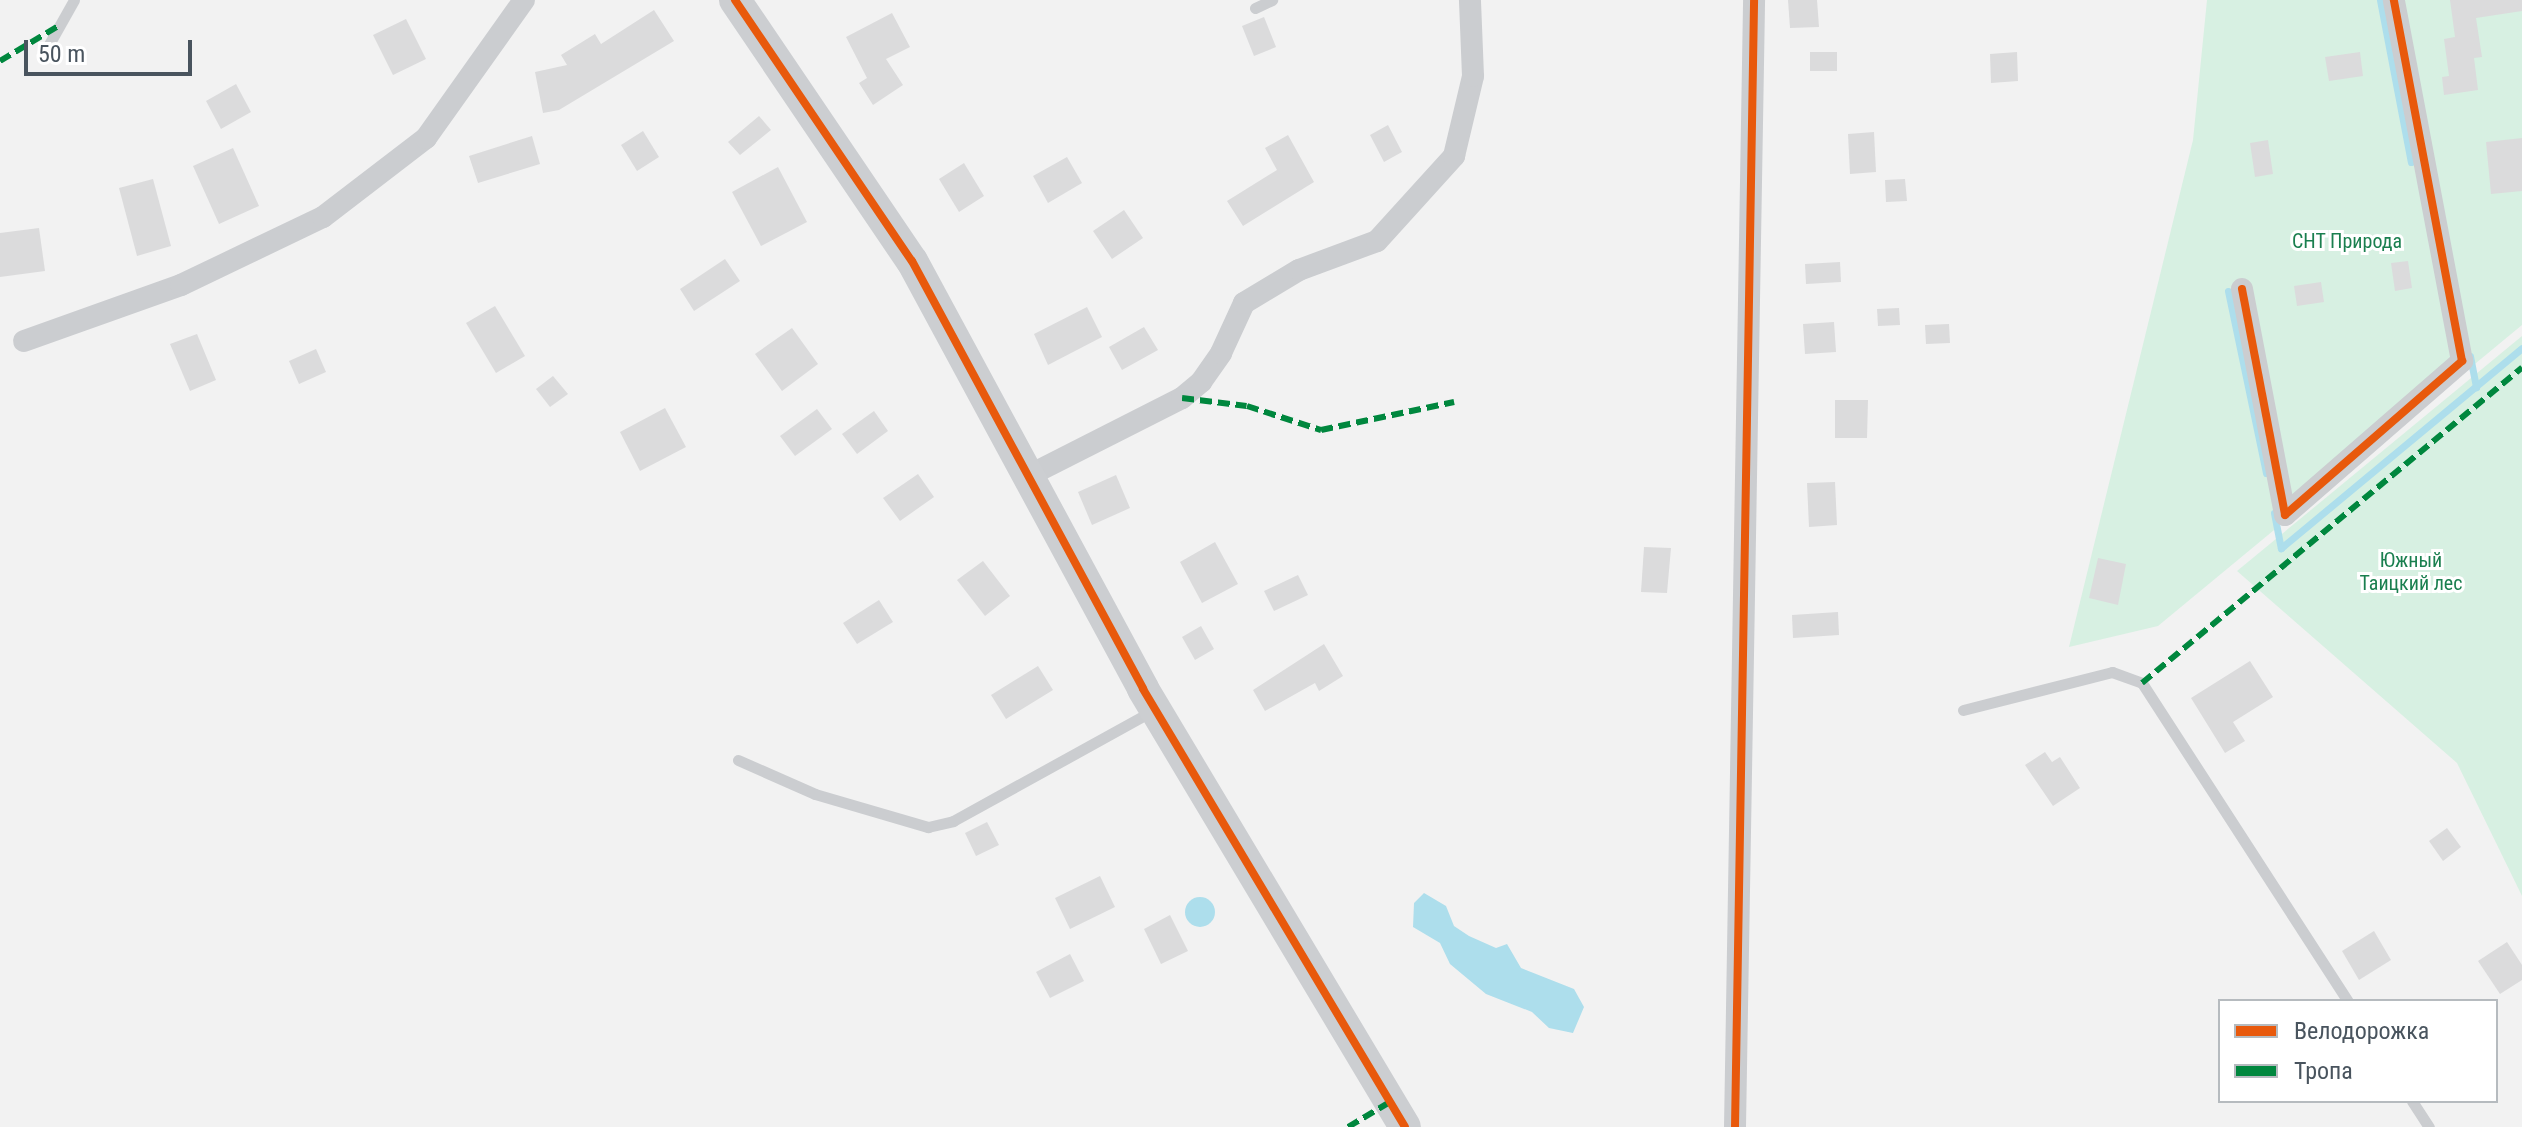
<!DOCTYPE html>
<meta charset="utf-8">
<style>
body{margin:0}
#map{position:relative;width:2522px;height:1127px;overflow:hidden;background:#f2f2f2;font-family:"Roboto Condensed",sans-serif}
div>[style]{position:absolute}
.green>*{inset:0;background:#d7f0e2}
.water>*{inset:0;background:#addeec}
.round{border-radius:50%}
.stream>*{height:7px;margin:-3.5px;padding:0 3.5px;transform-origin:3.5px;border-radius:3.5px;background:#addeec}
.building>*{inset:0;background:#dbdbdc}
.lane>*{height:11px;margin:-5.5px;padding:0 5.5px;transform-origin:5.5px;border-radius:5.5px;background:#cbcdd0}
.street>*{height:22px;margin:-11px;padding:0 11px;transform-origin:11px;border-radius:11px;background:#cbcdd0}
.secondary>*{height:32px;margin:-16px;padding:0 16px;transform-origin:16px;border-radius:16px;background:#ccced1}
.quiet>*{height:6px;margin-top:-3px;transform-origin:0;background:repeating-linear-gradient(90deg,#00873e 0 12px,transparent 0 18px)}
.cycleway>*{height:8px;margin:-4px;padding:0 4px;transform-origin:4px;border-radius:4px;background:#e8590c}
span{translate:-50% -50%;white-space:nowrap;text-align:center;line-height:1.15;-webkit-text-stroke:6px #fff;paint-order:stroke}
.park-label{font-size:20px;color:#1a7f4f}
.legend{position:absolute;left:2218px;top:999px;width:280px;height:104px;box-sizing:border-box;background:#fff;border:2px solid #b6bbbf;margin:0;padding:10px 14px;list-style:none;font-size:24px;color:#49545e}
.legend li{display:flex;align-items:center;gap:16px;height:40px}
.legend b{width:40px;border:2px solid #b6bbbf}
.scale{position:absolute;left:24px;top:40px;width:168px;height:36px;box-sizing:border-box;border:4px solid #49545e;border-top:0;padding-left:10px;font-size:24px;line-height:28px;white-space:nowrap;color:#49545e;-webkit-text-stroke:6px #fff;paint-order:stroke}
</style>
<div id="map">
<div class="green">
<div style="clip-path:polygon(2207px 0,2522px 0,2522px 325px,2158px 626px,2069px 647px,2193px 140px)"></div>
<div style="clip-path:polygon(2522px 336px,2522px 896px,2457px 763px,2237px 571px)"></div>
</div>
<div class="water">
<div style="clip-path:polygon(1424px 893px,1446px 906px,1454px 926px,1469px 936px,1496px 948px,1507px 944px,1521px 968px,1574px 989px,1584px 1007px,1573px 1033px,1549px 1028px,1532px 1012px,1486px 994px,1450px 964px,1440px 943px,1413px 927px,1414px 903px)"></div>
<div class="round" style="left:1185px;top:897px;width:30px;height:30px"></div>
</div>
<div class="stream">
<div style="left:2380px;top:0;width:165px;rotate:79.2deg"></div>
<div style="left:2228px;top:291px;width:186px;rotate:78.2deg"></div>
<div style="left:2470px;top:356px;width:32px;rotate:79deg"></div>
<div style="left:2274px;top:513px;width:36px;rotate:79deg"></div>
<div style="left:2281px;top:548px;width:313px;rotate:-39.7deg"></div>
</div>
<div class="building">
<div style="clip-path:polygon(1788px 0,1817px 0,1819px 27px,1790px 28px)"></div>
<div style="clip-path:polygon(2450px 0,2522px 0,2522px 11px,2476px 18px,2482px 57px,2474px 58px,2478px 90px,2444px 95px,2442px 77px,2449px 76px,2444px 39px,2455px 37px)"></div>
<div style="clip-path:polygon(654px 10px,674px 41px,559px 110px,543px 113px,535px 72px,567px 65px,561px 55px,595px 34px,601px 44px)"></div>
<div style="clip-path:polygon(892px 13px,910px 47px,886px 59px,903px 85px,873px 105px,859px 83px,867px 78px,846px 37px)"></div>
<div style="clip-path:polygon(1264px 17px,1276px 47px,1254px 56px,1242px 26px)"></div>
<div style="clip-path:polygon(406px 19px,426px 59px,393px 75px,373px 35px)"></div>
<div style="clip-path:polygon(1810px 52px,1837px 52px,1837px 71px,1810px 71px)"></div>
<div style="clip-path:polygon(2017px 52px,2018px 81px,1991px 83px,1990px 54px)"></div>
<div style="clip-path:polygon(2360px 52px,2363px 76px,2329px 81px,2325px 57px)"></div>
<div style="clip-path:polygon(236px 84px,251px 112px,221px 129px,206px 101px)"></div>
<div style="clip-path:polygon(759px 116px,771px 130px,740px 155px,728px 142px)"></div>
<div style="clip-path:polygon(1388px 125px,1402px 152px,1384px 162px,1370px 135px)"></div>
<div style="clip-path:polygon(643px 131px,659px 157px,637px 171px,621px 145px)"></div>
<div style="clip-path:polygon(1874px 132px,1876px 172px,1850px 174px,1848px 134px)"></div>
<div style="clip-path:polygon(1288px 135px,1314px 182px,1243px 226px,1227px 201px,1277px 170px,1265px 148px)"></div>
<div style="clip-path:polygon(532px 136px,540px 164px,478px 183px,469px 156px)"></div>
<div style="clip-path:polygon(2522px 138px,2522px 191px,2491px 194px,2486px 142px)"></div>
<div style="clip-path:polygon(2268px 140px,2273px 174px,2255px 177px,2250px 143px)"></div>
<div style="clip-path:polygon(233px 148px,259px 206px,219px 224px,193px 166px)"></div>
<div style="clip-path:polygon(1067px 157px,1082px 183px,1048px 203px,1033px 176px)"></div>
<div style="clip-path:polygon(964px 163px,984px 196px,959px 212px,939px 179px)"></div>
<div style="clip-path:polygon(778px 167px,807px 222px,761px 246px,732px 192px)"></div>
<div style="clip-path:polygon(153px 179px,171px 246px,137px 256px,119px 188px)"></div>
<div style="clip-path:polygon(1905px 179px,1907px 201px,1886px 202px,1885px 180px)"></div>
<div style="clip-path:polygon(1124px 210px,1143px 238px,1112px 259px,1093px 231px)"></div>
<div style="clip-path:polygon(39px 228px,45px 271px,0 277px,0 233px)"></div>
<div style="clip-path:polygon(725px 259px,740px 281px,694px 311px,680px 289px)"></div>
<div style="clip-path:polygon(2408px 261px,2412px 288px,2395px 291px,2391px 263px)"></div>
<div style="clip-path:polygon(1840px 262px,1841px 282px,1806px 284px,1805px 264px)"></div>
<div style="clip-path:polygon(2321px 282px,2324px 302px,2297px 306px,2294px 286px)"></div>
<div style="clip-path:polygon(495px 306px,525px 356px,496px 373px,466px 323px)"></div>
<div style="clip-path:polygon(1087px 307px,1102px 337px,1048px 365px,1034px 334px)"></div>
<div style="clip-path:polygon(1899px 308px,1900px 325px,1878px 326px,1877px 309px)"></div>
<div style="clip-path:polygon(1834px 322px,1836px 352px,1805px 354px,1803px 324px)"></div>
<div style="clip-path:polygon(1949px 324px,1950px 343px,1926px 344px,1925px 325px)"></div>
<div style="clip-path:polygon(1144px 327px,1158px 350px,1122px 370px,1109px 347px)"></div>
<div style="clip-path:polygon(792px 328px,818px 364px,782px 391px,755px 354px)"></div>
<div style="clip-path:polygon(197px 334px,216px 380px,190px 391px,170px 344px)"></div>
<div style="clip-path:polygon(316px 349px,326px 372px,299px 384px,289px 361px)"></div>
<div style="clip-path:polygon(553px 376px,568px 394px,550px 407px,536px 389px)"></div>
<div style="clip-path:polygon(1835px 400px,1868px 400px,1867px 438px,1835px 438px)"></div>
<div style="clip-path:polygon(665px 408px,686px 447px,640px 471px,620px 432px)"></div>
<div style="clip-path:polygon(817px 409px,832px 429px,795px 456px,780px 436px)"></div>
<div style="clip-path:polygon(874px 411px,888px 431px,857px 454px,842px 434px)"></div>
<div style="clip-path:polygon(918px 474px,934px 497px,900px 521px,883px 498px)"></div>
<div style="clip-path:polygon(1116px 475px,1130px 508px,1092px 525px,1078px 492px)"></div>
<div style="clip-path:polygon(1835px 482px,1837px 525px,1809px 527px,1807px 483px)"></div>
<div style="clip-path:polygon(1215px 542px,1238px 584px,1202px 603px,1180px 562px)"></div>
<div style="clip-path:polygon(1644px 547px,1671px 548px,1667px 593px,1641px 592px)"></div>
<div style="clip-path:polygon(2098px 558px,2126px 564px,2118px 605px,2089px 598px)"></div>
<div style="clip-path:polygon(983px 561px,1010px 596px,985px 616px,957px 580px)"></div>
<div style="clip-path:polygon(1298px 575px,1308px 595px,1274px 611px,1264px 591px)"></div>
<div style="clip-path:polygon(879px 600px,893px 622px,857px 644px,843px 623px)"></div>
<div style="clip-path:polygon(1838px 612px,1839px 635px,1793px 638px,1792px 615px)"></div>
<div style="clip-path:polygon(1201px 626px,1214px 649px,1195px 660px,1182px 637px)"></div>
<div style="clip-path:polygon(1324px 644px,1343px 676px,1319px 691px,1315px 683px,1265px 711px,1253px 690px)"></div>
<div style="clip-path:polygon(2250px 661px,2273px 697px,2233px 722px,2245px 741px,2225px 753px,2191px 698px)"></div>
<div style="clip-path:polygon(1038px 666px,1053px 690px,1006px 719px,991px 695px)"></div>
<div style="clip-path:polygon(2045px 752px,2052px 762px,2060px 757px,2080px 788px,2053px 806px,2025px 765px)"></div>
<div style="clip-path:polygon(987px 822px,999px 845px,976px 856px,965px 833px)"></div>
<div style="clip-path:polygon(2447px 828px,2461px 847px,2443px 861px,2429px 841px)"></div>
<div style="clip-path:polygon(1100px 876px,1115px 907px,1070px 929px,1055px 898px)"></div>
<div style="clip-path:polygon(1170px 915px,1188px 951px,1161px 964px,1144px 929px)"></div>
<div style="clip-path:polygon(2374px 931px,2391px 960px,2359px 980px,2342px 951px)"></div>
<div style="clip-path:polygon(2507px 942px,2522px 965px,2522px 980px,2500px 994px,2478px 961px)"></div>
<div style="clip-path:polygon(1070px 954px,1084px 981px,1050px 998px,1036px 972px)"></div>
</div>
<div class="lane">
<div style="left:1255px;top:8px;width:19px;rotate:-25deg"></div>
<div style="left:43px;top:55px;width:63px;rotate:-60.6deg"></div>
<div style="left:1963px;top:710px;width:154px;rotate:-14.3deg"></div>
<div style="left:2112px;top:672px;width:32px;rotate:20deg"></div>
<div style="left:2142px;top:683px;width:379px;rotate:57.1deg"></div>
<div style="left:738px;top:760px;width:84px;rotate:23.8deg"></div>
<div style="left:815px;top:794px;width:118px;rotate:16.3deg"></div>
<div style="left:928px;top:827px;width:26px;rotate:-13deg"></div>
<div style="left:953px;top:821px;width:227px;rotate:-28.9deg"></div>
<div style="left:2412px;top:1101px;width:31px;rotate:57deg"></div>
</div>
<div class="street">
<div style="left:2242px;top:289px;width:230px;rotate:79.2deg"></div>
<div style="left:2285px;top:515px;width:235px;rotate:-41deg"></div>
<div style="left:2462px;top:361px;width:367px;rotate:-100.7deg"></div>
<div style="left:24px;top:341px;width:167px;rotate:-19.6deg"></div>
<div style="left:181px;top:285px;width:157px;rotate:-25.6deg"></div>
<div style="left:323px;top:217px;width:130px;rotate:-37.5deg"></div>
<div style="left:426px;top:138px;width:169px;rotate:-54.6deg"></div>
<div style="left:1030px;top:475px;width:170px;rotate:-26.9deg"></div>
<div style="left:1182px;top:398px;width:25px;rotate:-40deg"></div>
<div style="left:1201px;top:382px;width:35px;rotate:-55deg"></div>
<div style="left:1221px;top:353px;width:55px;rotate:-65.3deg"></div>
<div style="left:1244px;top:303px;width:64px;rotate:-31deg"></div>
<div style="left:1299px;top:270px;width:83px;rotate:-20.4deg"></div>
<div style="left:1377px;top:241px;width:115px;rotate:-47.8deg"></div>
<div style="left:1454px;top:156px;width:82px;rotate:-76.6deg"></div>
<div style="left:1473px;top:76px;width:76px;rotate:-92.3deg"></div>
<div style="left:1735px;top:1127px;width:1127px;rotate:-89.03deg"></div>
</div>
<div class="secondary">
<div style="left:735px;top:0;width:315px;rotate:55.9deg"></div>
<div style="left:912px;top:261px;width:486px;rotate:61.6deg"></div>
<div style="left:1143px;top:689px;width:510px;rotate:59.11deg"></div>
</div>
<div class="quiet">
<div style="left:0;top:61px;width:70px;rotate:-31deg"></div>
<div style="left:1182px;top:398px;width:65px;rotate:7deg"></div>
<div style="left:1247px;top:406px;width:78px;rotate:18deg"></div>
<div style="left:1321px;top:430px;width:136px;rotate:-11.9deg"></div>
<div style="left:2142px;top:683px;width:494px;rotate:-39.7deg"></div>
<div style="left:1348px;top:1127px;width:49px;rotate:-30.8deg"></div>
</div>
<div class="cycleway">
<div style="left:735px;top:0;width:315px;rotate:55.9deg"></div>
<div style="left:912px;top:261px;width:486px;rotate:61.6deg"></div>
<div style="left:1143px;top:689px;width:510px;rotate:59.11deg"></div>
<div style="left:2242px;top:289px;width:230px;rotate:79.2deg"></div>
<div style="left:2285px;top:515px;width:235px;rotate:-41deg"></div>
<div style="left:2462px;top:361px;width:367px;rotate:-100.7deg"></div>
<div style="left:1735px;top:1127px;width:1127px;rotate:-89.03deg"></div>
</div>
<div class="park-label">
<span style="left:2347px;top:241px">СНТ Природа</span>
<span style="left:2411px;top:572px">Южный<br>Таицкий лес</span>
</div>
<ul class="legend">
<li><b style="height:10px;background:#e8590c"></b>Велодорожка</li>
<li><b style="height:10px;background:#00873e"></b>Тропа</li>
</ul>
<div class="scale">50 m</div>
</div>
